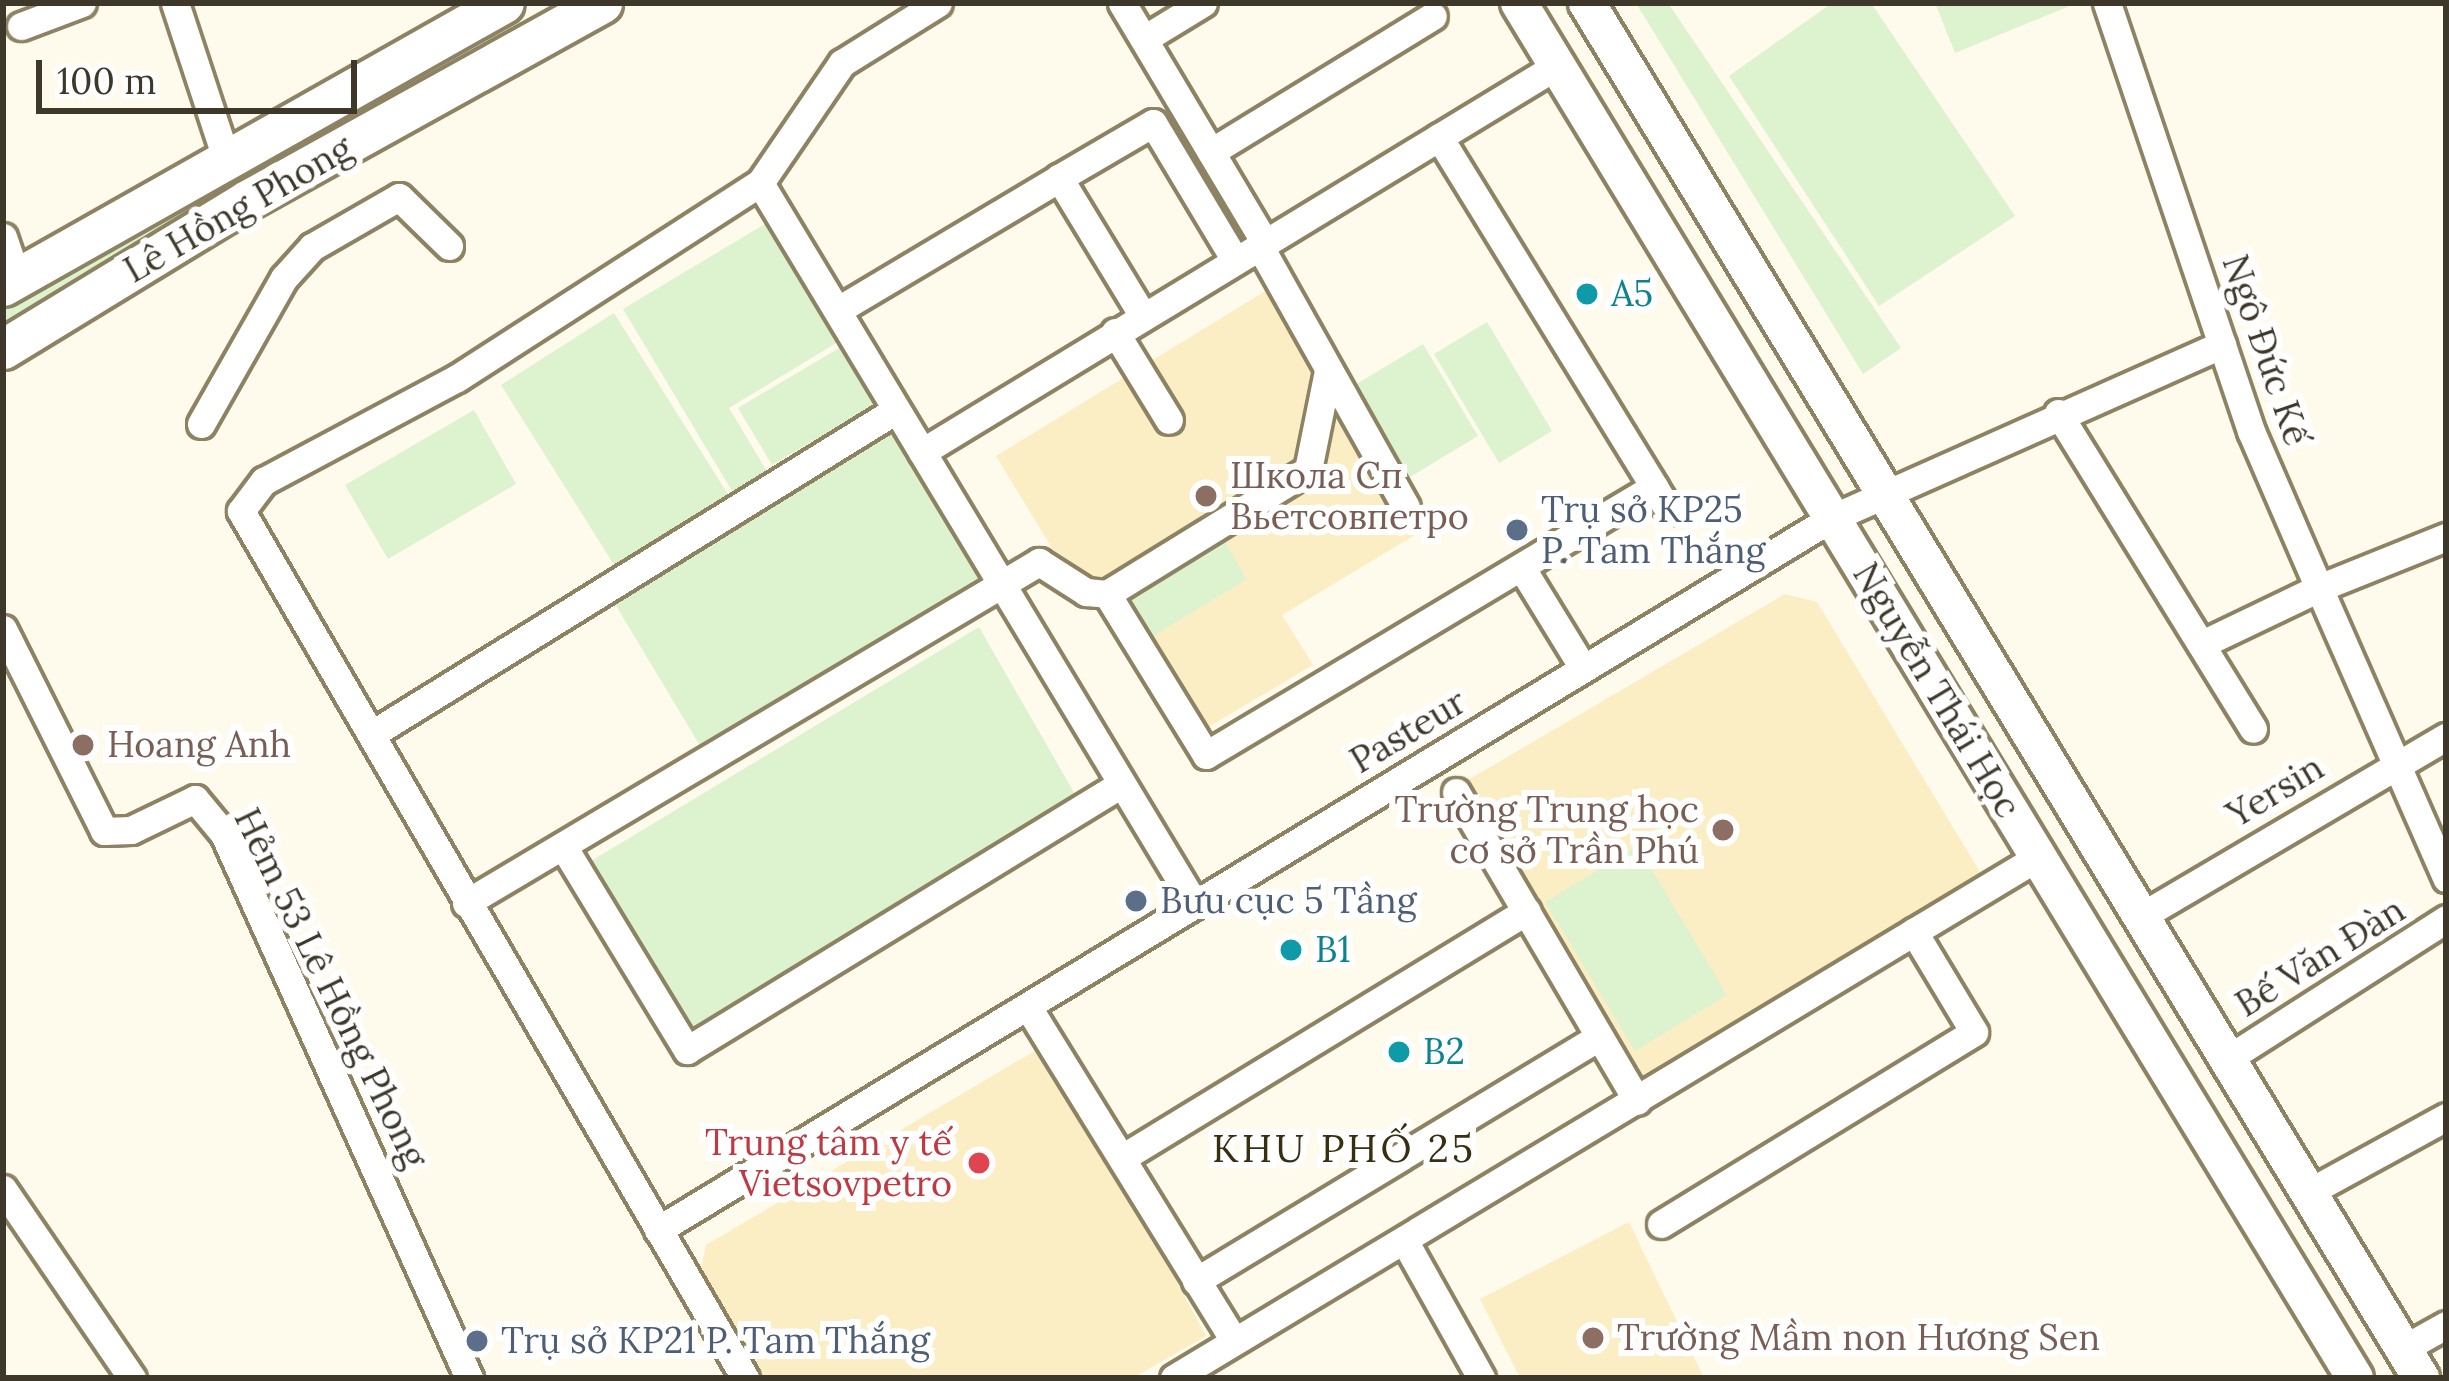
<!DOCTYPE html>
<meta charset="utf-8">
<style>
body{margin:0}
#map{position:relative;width:2449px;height:1381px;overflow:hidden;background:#fefaec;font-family:Lora,serif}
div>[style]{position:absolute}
.built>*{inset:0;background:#fceec4}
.green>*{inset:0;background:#ddf2cf}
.roads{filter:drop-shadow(3px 0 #8d8363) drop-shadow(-3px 0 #8d8363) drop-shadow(0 3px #8d8363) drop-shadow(0 -3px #8d8363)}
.street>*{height:27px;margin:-13.5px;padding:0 13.5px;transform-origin:13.5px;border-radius:13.5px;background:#fff}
.secondary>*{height:36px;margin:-18px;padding:0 18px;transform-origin:18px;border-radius:18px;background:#fff}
.primary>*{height:39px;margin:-19.5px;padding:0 19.5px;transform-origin:19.5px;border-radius:19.5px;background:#fff}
.dots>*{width:33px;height:33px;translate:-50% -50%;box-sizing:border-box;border:6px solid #fff;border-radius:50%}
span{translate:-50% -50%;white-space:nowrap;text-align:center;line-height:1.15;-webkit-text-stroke:12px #fff;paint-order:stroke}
.street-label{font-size:36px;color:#3d382a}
.culture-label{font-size:36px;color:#0d838f}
.left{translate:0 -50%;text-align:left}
.education-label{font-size:36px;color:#785e54}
.right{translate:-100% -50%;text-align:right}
.service-label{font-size:36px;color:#4e5e75}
.health-label{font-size:36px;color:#be3a42}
.neighbourhood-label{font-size:39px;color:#382f11;letter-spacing:3px}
.frame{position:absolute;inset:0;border:6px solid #3d382a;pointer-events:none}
.scale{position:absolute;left:36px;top:60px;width:321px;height:54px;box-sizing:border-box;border:6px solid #3d382a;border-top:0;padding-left:15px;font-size:36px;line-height:42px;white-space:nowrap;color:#3d382a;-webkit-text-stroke:9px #fff;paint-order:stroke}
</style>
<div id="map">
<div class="built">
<div style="clip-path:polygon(1272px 287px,1415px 535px,1282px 615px,1313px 665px,1200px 732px,1118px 594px,1090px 611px,996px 456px)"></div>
<div style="clip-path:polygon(1785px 594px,1817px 602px,1983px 877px,1639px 1086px,1463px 783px)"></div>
<div style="clip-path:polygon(1048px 1043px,1206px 1336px,1133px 1378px,763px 1378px,701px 1269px,706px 1245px)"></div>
<div style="clip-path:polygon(1629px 1222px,1704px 1378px,1520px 1378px,1480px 1299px)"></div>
</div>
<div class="green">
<div style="clip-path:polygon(1636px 3px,1668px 3px,1901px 348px,1863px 374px)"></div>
<div style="clip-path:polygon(1832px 3px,1871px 3px,2015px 216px,1879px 306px,1729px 76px)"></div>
<div style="clip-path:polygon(1935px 3px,2077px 3px,1955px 53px)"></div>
<div style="clip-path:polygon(218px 185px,226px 191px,218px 202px,3px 325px,3px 309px)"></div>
<div style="clip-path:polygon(775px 218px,846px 337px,729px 408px,772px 480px,738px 501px,623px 309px)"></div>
<div style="clip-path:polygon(614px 313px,729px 496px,616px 568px,501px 385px)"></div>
<div style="clip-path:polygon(1487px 322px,1552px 431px,1499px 463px,1434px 354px)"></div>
<div style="clip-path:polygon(1423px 344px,1478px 436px,1405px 480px,1350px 388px)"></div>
<div style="clip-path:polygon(841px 347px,874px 405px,772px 465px,738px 408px)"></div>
<div style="clip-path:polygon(474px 410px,516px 484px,388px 559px,345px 485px)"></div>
<div style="clip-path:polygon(891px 429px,990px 594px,711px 764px,612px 599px)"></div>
<div style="clip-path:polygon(1220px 533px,1247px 579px,1150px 638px,1123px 593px)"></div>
<div style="clip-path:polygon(979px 627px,1080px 803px,675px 1053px,563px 878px)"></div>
<div style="clip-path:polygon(1638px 846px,1727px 995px,1635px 1051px,1545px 902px)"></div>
</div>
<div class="roads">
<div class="street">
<div style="left:175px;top:3px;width:163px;rotate:71.8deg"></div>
<div style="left:1122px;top:3px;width:277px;rotate:59.2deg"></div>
<div style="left:2107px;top:3px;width:452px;rotate:71.4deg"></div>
<div style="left:2251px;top:431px;width:171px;rotate:66.6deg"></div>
<div style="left:2319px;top:588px;width:137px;rotate:-21.9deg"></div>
<div style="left:21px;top:26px;width:65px;rotate:-20.7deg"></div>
<div style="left:1144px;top:39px;width:69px;rotate:-31.4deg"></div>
<div style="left:1439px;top:137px;width:411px;rotate:58.4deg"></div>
<div style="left:1211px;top:152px;width:260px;rotate:-31.5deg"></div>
<div style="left:760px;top:183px;width:841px;rotate:58.92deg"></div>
<div style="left:3px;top:237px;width:43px;rotate:71.1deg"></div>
<div style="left:1259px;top:245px;width:300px;rotate:60.7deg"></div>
<div style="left:838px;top:310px;width:257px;rotate:-30.8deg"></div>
<div style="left:1143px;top:316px;width:162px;rotate:-121.3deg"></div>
<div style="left:1059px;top:178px;width:109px;rotate:-30.3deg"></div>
<div style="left:1153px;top:123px;width:160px;rotate:59.1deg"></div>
<div style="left:1115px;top:332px;width:103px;rotate:58.5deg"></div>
<div style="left:2058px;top:413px;width:371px;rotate:58.3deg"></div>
<div style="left:201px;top:424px;width:168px;rotate:-60.4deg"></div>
<div style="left:284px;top:278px;width:42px;rotate:-47.9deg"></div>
<div style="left:312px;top:247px;width:100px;rotate:-29.9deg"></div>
<div style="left:399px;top:197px;width:70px;rotate:44.4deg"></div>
<div style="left:922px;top:452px;width:742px;rotate:-31.33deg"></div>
<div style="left:1523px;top:570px;width:115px;rotate:58.5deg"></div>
<div style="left:1107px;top:594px;width:236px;rotate:-31.7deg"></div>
<div style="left:1308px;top:470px;width:101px;rotate:-78.6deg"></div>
<div style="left:3px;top:629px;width:226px;rotate:63.4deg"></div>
<div style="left:104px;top:831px;width:27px;rotate:-2deg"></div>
<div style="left:131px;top:830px;width:71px;rotate:-25.8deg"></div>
<div style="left:195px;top:799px;width:45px;rotate:50.4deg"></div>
<div style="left:224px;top:834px;width:597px;rotate:65.75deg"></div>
<div style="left:2202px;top:644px;width:130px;rotate:-25.6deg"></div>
<div style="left:2319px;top:588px;width:317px;rotate:66.3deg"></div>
<div style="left:372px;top:734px;width:616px;rotate:-31.73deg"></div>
<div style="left:1456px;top:792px;width:358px;rotate:59.6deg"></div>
<div style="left:563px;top:846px;width:239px;rotate:58.7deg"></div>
<div style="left:687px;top:1050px;width:505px;rotate:-31.49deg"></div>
<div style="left:466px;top:903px;width:667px;rotate:-30.76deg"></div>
<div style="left:1039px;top:562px;width:56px;rotate:32.6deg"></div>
<div style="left:1086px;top:592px;width:21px;rotate:5deg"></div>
<div style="left:1107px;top:594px;width:189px;rotate:58.4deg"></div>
<div style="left:1206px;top:755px;width:522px;rotate:-30.89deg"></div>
<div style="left:1654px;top:487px;width:28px;rotate:58deg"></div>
<div style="left:2145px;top:914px;width:349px;rotate:-30.5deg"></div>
<div style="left:1028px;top:1007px;width:392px;rotate:58.3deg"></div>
<div style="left:2232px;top:1056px;width:254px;rotate:-32.6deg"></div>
<div style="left:1122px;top:1158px;width:474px;rotate:-31.4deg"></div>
<div style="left:3px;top:1189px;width:229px;rotate:55.7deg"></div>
<div style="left:2309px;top:1192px;width:156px;rotate:-28.7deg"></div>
<div style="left:1661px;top:1224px;width:367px;rotate:-31.5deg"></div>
<div style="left:1974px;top:1032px;width:117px;rotate:-121deg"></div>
<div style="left:658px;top:1230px;width:1373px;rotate:-31.24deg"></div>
<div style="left:1832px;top:518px;width:427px;rotate:-24deg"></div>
<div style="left:1404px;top:1240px;width:158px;rotate:60.8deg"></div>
<div style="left:1196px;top:1281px;width:470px;rotate:-31.2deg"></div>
<div style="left:2403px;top:1349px;width:49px;rotate:-29.2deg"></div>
<div style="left:745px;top:1378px;width:1003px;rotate:-120.17deg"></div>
<div style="left:241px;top:511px;width:38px;rotate:-53deg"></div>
<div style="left:264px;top:481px;width:219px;rotate:-28.1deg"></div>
<div style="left:457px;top:378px;width:360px;rotate:-32.8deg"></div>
<div style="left:760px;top:183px;width:145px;rotate:-55.7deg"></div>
<div style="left:842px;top:63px;width:113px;rotate:-32deg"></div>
<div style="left:1174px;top:1378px;width:1009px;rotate:-31.09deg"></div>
</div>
<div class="secondary">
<div style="left:1519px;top:3px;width:1609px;rotate:58.7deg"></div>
<div style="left:1587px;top:3px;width:1608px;rotate:58.76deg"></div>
</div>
<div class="primary">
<div style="left:3px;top:286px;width:575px;rotate:-29.46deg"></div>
<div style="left:3px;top:349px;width:286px;rotate:-31.4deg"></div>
<div style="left:247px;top:200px;width:406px;rotate:-29deg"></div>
</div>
</div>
<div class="dots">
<div style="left:1587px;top:294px;background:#0f9aa8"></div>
<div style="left:1206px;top:496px;background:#8d6e63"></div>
<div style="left:1517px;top:530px;background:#5c6f8a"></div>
<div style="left:83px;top:745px;background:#8d6e63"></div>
<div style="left:1723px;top:830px;background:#8d6e63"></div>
<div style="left:1136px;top:901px;background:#5c6f8a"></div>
<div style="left:1291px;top:950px;background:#0f9aa8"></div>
<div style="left:1399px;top:1052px;background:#0f9aa8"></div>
<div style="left:979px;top:1163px;background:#e0444e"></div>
<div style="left:1593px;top:1338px;background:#8d6e63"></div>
<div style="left:477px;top:1341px;background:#5c6f8a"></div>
</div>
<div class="street-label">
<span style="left:238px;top:209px;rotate:-30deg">Lê Hồng Phong</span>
<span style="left:2266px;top:350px;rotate:71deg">Ngô Đức Kế</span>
<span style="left:1937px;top:690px;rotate:59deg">Nguyễn Thái Học</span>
<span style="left:1408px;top:731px;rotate:-31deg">Pasteur</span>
<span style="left:2275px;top:791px;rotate:-31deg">Yersin</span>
<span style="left:2320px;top:957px;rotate:-32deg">Bế Văn Đàn</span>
<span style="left:331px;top:988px;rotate:64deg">Hẻm 53 Lê Hồng Phong</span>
</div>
<div class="culture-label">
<span class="left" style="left:1611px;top:294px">A5</span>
<span class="left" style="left:1315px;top:950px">B1</span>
<span class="left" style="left:1423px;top:1052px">B2</span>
</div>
<div class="education-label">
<span class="left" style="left:1230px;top:496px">Школа Сп<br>Вьетсовпетро</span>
<span class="left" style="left:107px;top:745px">Hoang Anh</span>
<span class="right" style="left:1699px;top:830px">Trường Trung học<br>cơ sở Trần Phú</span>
<span class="left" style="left:1617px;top:1338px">Trường Mầm non Hương Sen</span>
</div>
<div class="service-label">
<span class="left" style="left:1541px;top:530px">Trụ sở KP25<br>P. Tam Thắng</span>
<span class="left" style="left:1160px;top:901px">Bưu cục 5 Tầng</span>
<span class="left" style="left:501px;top:1341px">Trụ sở KP21 P. Tam Thắng</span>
</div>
<div class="health-label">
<span class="right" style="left:952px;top:1163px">Trung tâm y tế<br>Vietsovpetro</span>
</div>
<div class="neighbourhood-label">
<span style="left:1344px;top:1148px">KHU PHỐ 25</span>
</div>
<div class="frame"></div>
<div class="scale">100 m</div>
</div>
